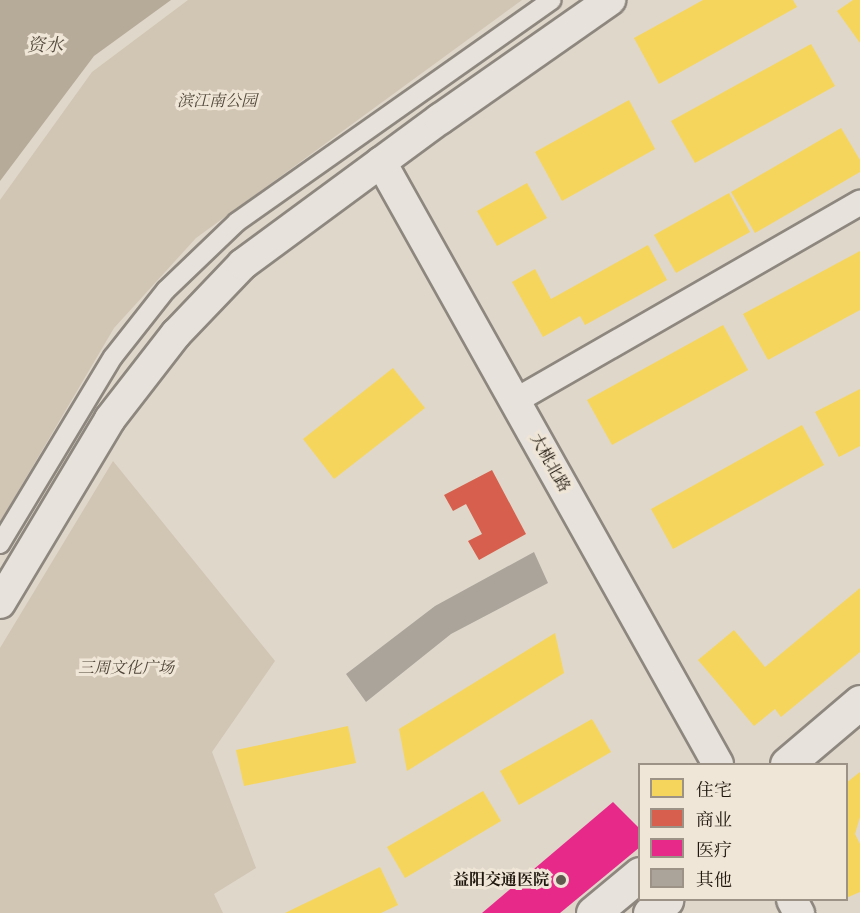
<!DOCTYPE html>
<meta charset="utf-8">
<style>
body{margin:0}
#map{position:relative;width:860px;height:913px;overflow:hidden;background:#dfd7ca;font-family:"IM FELL French Canon","Noto Serif SC",serif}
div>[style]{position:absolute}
.green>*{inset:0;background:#d1c5b4}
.water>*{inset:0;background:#b6aa99}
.homes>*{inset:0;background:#f6d55c}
.shops>*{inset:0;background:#d6604d}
.health>*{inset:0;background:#e7298a}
.building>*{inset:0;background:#aaa49b}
.roads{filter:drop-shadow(2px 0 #8d877f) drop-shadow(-2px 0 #8d877f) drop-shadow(0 2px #8d877f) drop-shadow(0 -2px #8d877f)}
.pedestrian>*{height:18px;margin:-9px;padding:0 9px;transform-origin:9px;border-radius:9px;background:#e7e2dc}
.minor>*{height:24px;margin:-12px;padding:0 12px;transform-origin:12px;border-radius:12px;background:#e7e2dc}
.tertiary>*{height:30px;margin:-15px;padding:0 15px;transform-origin:15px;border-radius:15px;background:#e7e2dc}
.secondary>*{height:33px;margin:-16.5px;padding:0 16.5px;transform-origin:16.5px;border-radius:16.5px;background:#e7e2dc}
.dots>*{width:16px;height:16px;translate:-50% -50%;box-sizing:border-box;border:3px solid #f0e6d7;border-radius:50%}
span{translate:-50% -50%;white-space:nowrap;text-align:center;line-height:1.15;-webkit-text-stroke:6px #f0e6d7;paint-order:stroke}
.park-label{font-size:16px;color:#51473a;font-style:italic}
.street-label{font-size:16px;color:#1f170d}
.poi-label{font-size:16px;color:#1f170d;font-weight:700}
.right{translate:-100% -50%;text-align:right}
.water-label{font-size:18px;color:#544a3d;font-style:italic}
.legend{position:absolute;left:638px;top:763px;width:210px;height:138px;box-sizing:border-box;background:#f0e6d7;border:2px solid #9c9386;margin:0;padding:8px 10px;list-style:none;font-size:18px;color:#1f170d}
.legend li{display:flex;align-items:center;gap:12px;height:30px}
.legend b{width:30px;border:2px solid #9c9386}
</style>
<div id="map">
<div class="green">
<div style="clip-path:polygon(188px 0,522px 0,196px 238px,114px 328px,0 522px,0 200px,92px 72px)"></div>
<div style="clip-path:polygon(113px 461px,275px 661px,212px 752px,256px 868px,214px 894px,223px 913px,0 913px,0 648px)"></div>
</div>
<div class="water">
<div style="clip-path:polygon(0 0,171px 0,94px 56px,0 181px)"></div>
</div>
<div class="homes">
<div style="clip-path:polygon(703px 0,793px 0,797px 7px,659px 84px,634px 38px)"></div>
<div style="clip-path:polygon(853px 0,860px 0,860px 43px,837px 11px)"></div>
<div style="clip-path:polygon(811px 44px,835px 86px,695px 163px,671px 121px)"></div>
<div style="clip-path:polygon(629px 100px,655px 149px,562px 201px,535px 152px)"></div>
<div style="clip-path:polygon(841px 128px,860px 160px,860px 172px,755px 233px,731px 192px)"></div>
<div style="clip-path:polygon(527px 183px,547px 218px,497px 246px,477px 211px)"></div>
<div style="clip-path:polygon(729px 193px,750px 232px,676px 273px,654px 235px)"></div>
<div style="clip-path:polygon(648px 245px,667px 280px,585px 325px,580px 316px,543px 337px,512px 282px,535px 269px,551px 299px)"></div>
<div style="clip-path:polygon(860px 251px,860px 310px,768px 360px,743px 314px)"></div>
<div style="clip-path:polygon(723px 325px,748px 370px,612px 445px,587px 400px)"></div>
<div style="clip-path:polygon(393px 368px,425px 408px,334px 479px,303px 439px)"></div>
<div style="clip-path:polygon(860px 389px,860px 446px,839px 457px,815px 412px)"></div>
<div style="clip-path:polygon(802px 425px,824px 465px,673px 549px,651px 509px)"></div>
<div style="clip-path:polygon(860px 588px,860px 652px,781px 717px,775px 709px,754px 726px,698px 660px,734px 630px,765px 667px)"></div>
<div style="clip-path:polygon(555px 633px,564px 673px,407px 771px,399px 729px)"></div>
<div style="clip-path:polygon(592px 719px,611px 752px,519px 805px,500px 771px)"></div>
<div style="clip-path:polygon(348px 726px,356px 763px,244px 786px,236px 750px)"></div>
<div style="clip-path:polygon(860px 772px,860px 817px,855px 834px,860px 844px,860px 892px,846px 898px,846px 783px)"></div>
<div style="clip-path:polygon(483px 791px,501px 821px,405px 878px,387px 847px)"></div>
<div style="clip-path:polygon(380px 867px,398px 905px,381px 913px,285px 913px)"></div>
</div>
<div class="shops">
<div style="clip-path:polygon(492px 470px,526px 534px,479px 560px,468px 541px,482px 534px,466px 504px,453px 511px,444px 495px)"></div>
</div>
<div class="health">
<div style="clip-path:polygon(613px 802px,640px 829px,640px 847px,560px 913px,482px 913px)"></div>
</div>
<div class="building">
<div style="clip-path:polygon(534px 552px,548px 583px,451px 634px,366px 702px,346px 674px,435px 606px)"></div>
</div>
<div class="roads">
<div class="pedestrian">
<div style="left:0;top:544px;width:218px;rotate:-58.9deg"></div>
<div style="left:113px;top:357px;width:85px;rotate:-51.7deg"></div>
<div style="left:166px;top:290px;width:98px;rotate:-43.8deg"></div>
<div style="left:237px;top:222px;width:385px;rotate:-35.2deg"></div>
</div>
<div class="minor">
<div style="left:515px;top:401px;width:398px;rotate:-29.9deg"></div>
</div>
<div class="tertiary">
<div style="left:381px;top:162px;width:690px;rotate:60.76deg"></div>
<div style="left:0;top:603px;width:214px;rotate:-59.1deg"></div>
<div style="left:110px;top:419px;width:108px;rotate:-52.2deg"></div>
<div style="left:176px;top:334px;width:97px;rotate:-46.3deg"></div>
<div style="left:243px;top:264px;width:245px;rotate:-36.4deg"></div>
<div style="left:440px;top:119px;width:208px;rotate:-35deg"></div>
<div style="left:792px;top:900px;width:15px;rotate:62deg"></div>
</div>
<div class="secondary">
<div style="left:787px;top:764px;width:96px;rotate:-40.3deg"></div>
<div style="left:593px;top:913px;width:61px;rotate:-39.7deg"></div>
<div style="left:650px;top:913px;width:21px;rotate:-39deg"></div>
</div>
</div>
<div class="dots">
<div style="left:561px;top:880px;background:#625a4f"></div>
</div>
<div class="park-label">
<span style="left:217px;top:101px">滨江南公园</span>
<span style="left:126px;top:668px">三周文化广场</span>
</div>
<div class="street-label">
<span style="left:550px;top:463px;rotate:61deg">大桃北路</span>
</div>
<div class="poi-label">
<span class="right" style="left:549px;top:880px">益阳交通医院</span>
</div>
<div class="water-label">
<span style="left:45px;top:46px">资水</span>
</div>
<ul class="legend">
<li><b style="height:16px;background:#f6d55c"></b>住宅</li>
<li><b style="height:16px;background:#d6604d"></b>商业</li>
<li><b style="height:16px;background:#e7298a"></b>医疗</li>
<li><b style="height:16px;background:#aaa49b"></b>其他</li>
</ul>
</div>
